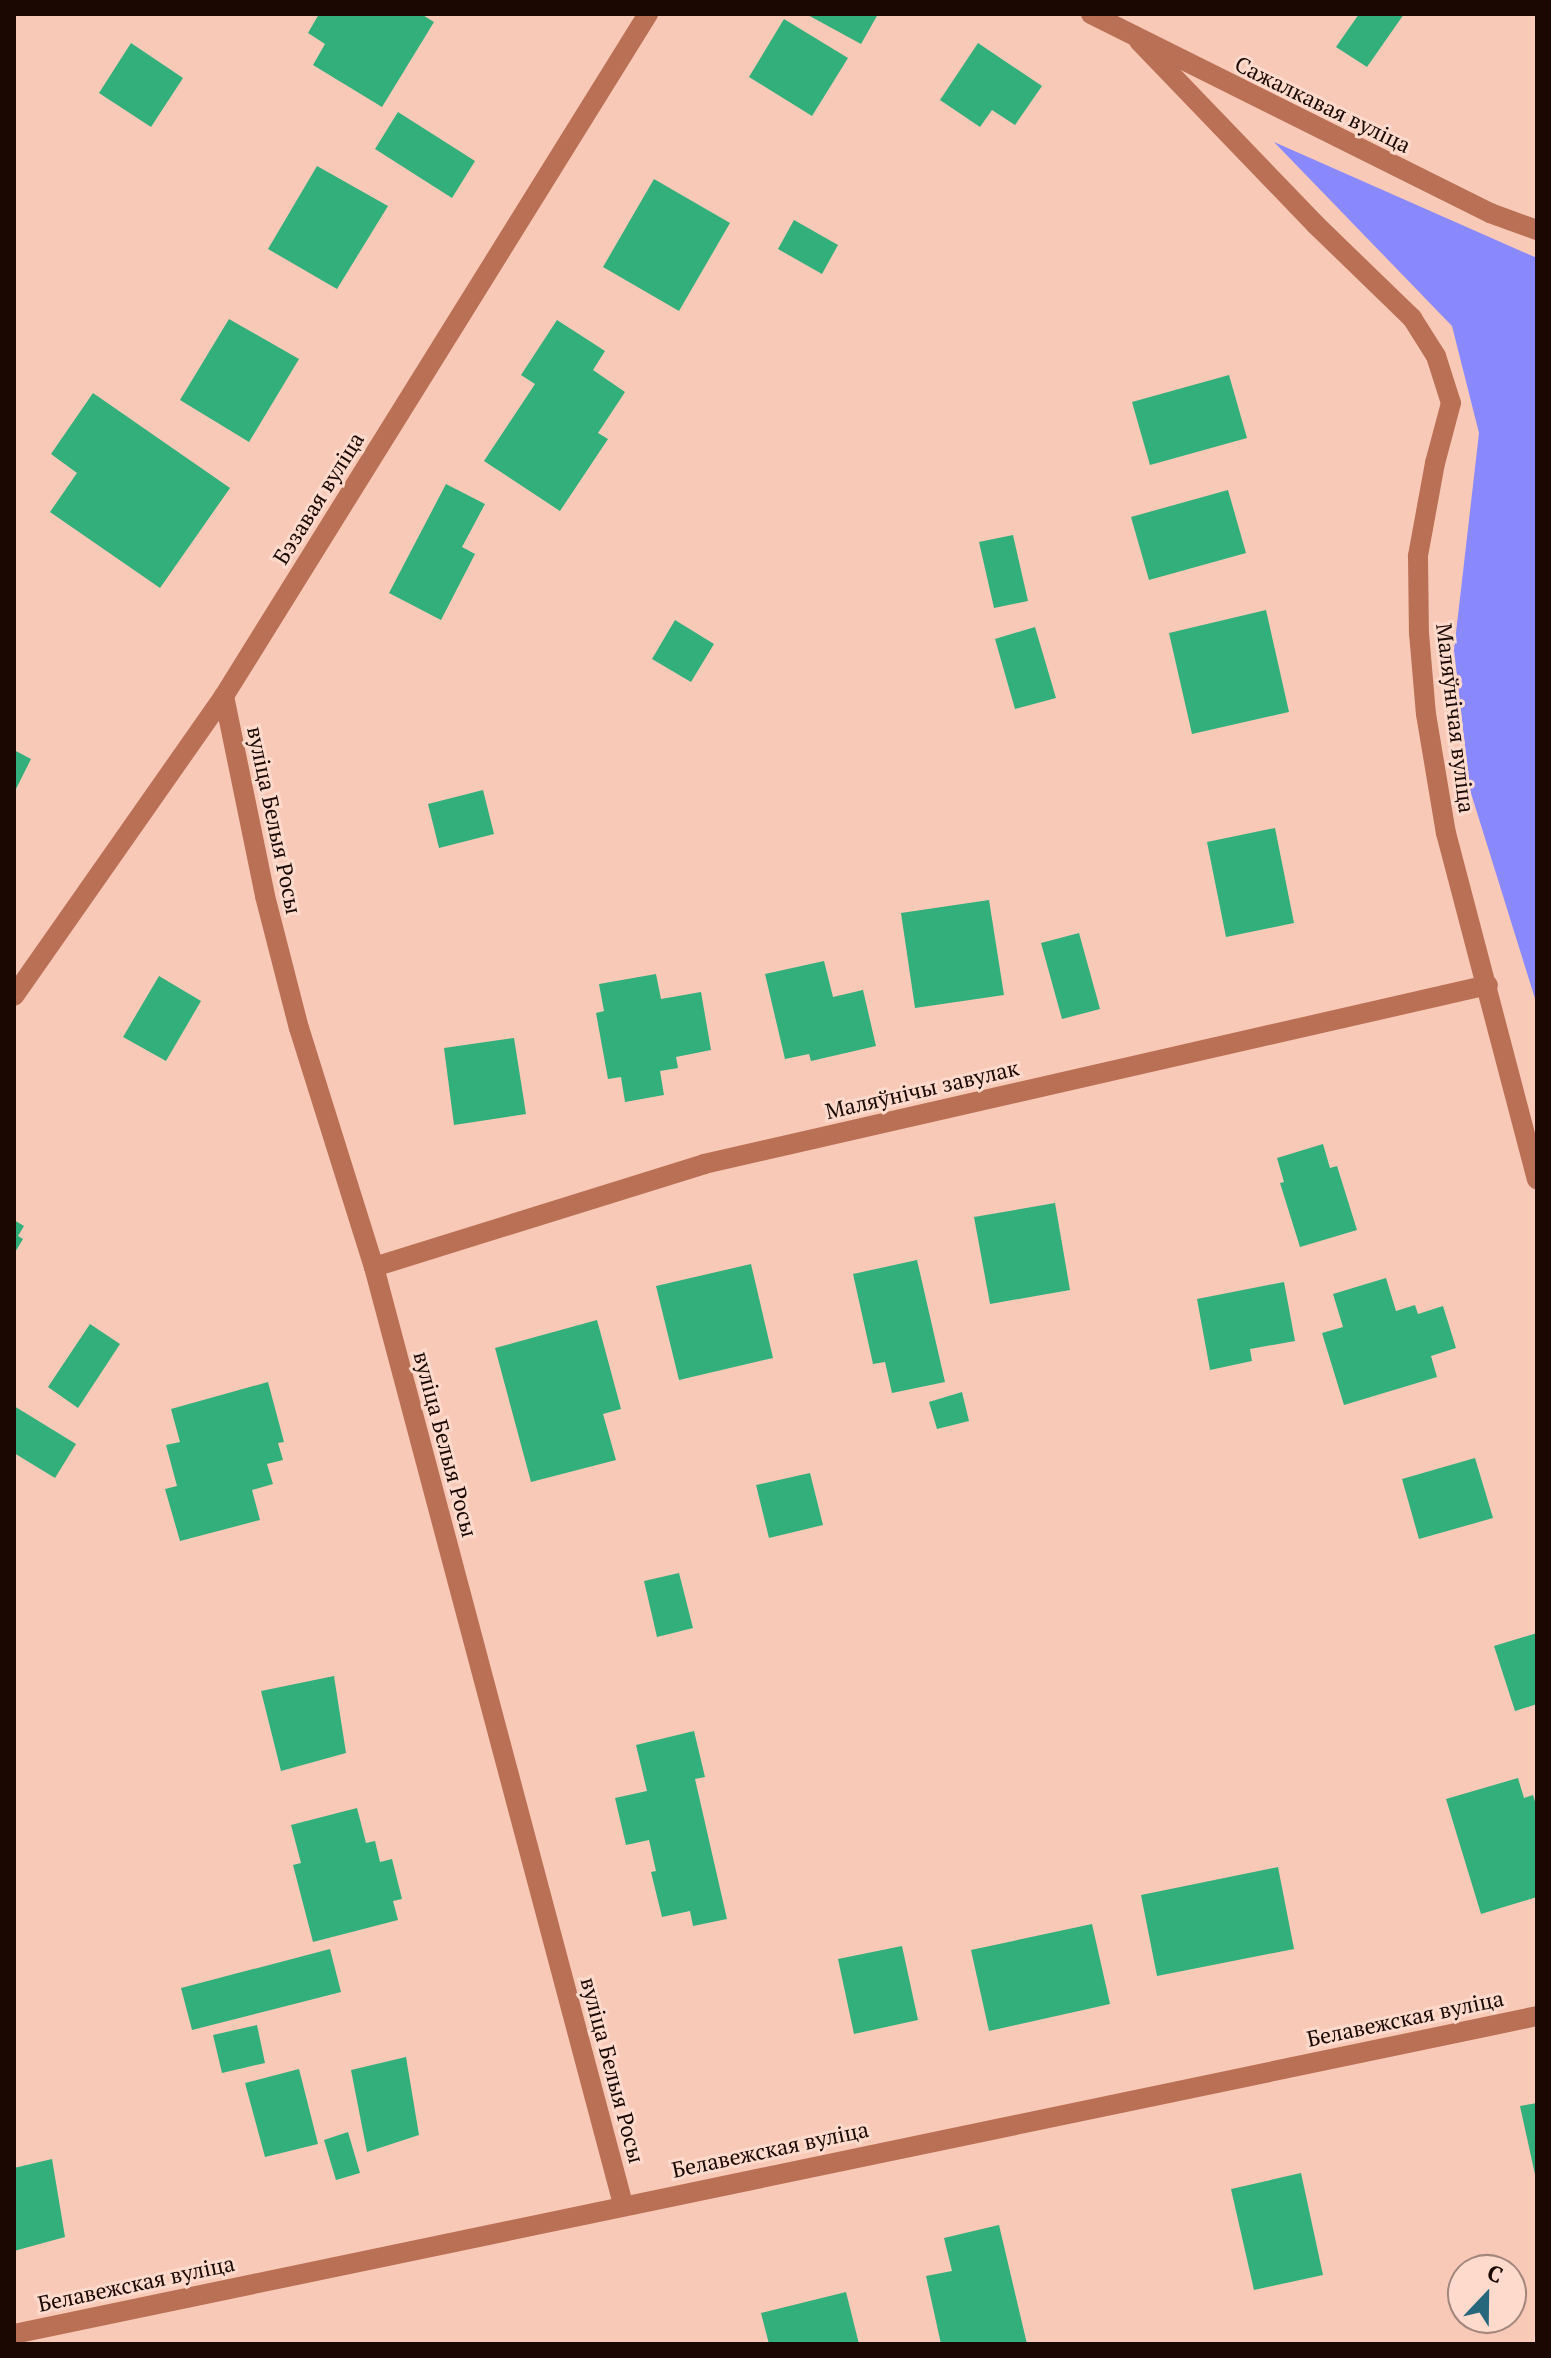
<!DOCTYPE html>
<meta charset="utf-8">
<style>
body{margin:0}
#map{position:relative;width:1551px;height:2358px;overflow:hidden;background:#f9c9b8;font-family:"PT Serif",serif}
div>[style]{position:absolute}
.forest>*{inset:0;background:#8989fd}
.building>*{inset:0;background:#32af7b}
.street>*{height:20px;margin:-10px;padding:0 10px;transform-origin:10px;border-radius:10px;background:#ba7055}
span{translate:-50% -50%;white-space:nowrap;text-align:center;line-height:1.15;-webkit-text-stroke:6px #fedacd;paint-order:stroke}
.street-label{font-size:22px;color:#1b0803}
.frame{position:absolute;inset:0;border:16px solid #1b0803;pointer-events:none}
.north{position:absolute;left:1447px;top:2254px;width:80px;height:80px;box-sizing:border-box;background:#fedacd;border:2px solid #a3867c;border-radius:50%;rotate:22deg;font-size:22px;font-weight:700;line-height:32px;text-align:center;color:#1b0803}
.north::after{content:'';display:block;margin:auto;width:28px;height:36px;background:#26677b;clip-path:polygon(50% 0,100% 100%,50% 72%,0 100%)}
</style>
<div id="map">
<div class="forest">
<div style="clip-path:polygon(1274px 142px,1537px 258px,1537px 1005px,1470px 790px,1454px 650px,1479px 433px,1452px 326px)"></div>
</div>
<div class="building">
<div style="clip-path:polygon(319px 14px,421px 14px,434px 22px,382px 107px,313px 65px,325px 44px,308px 33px)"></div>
<div style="clip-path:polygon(806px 14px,878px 14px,861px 44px)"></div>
<div style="clip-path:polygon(1359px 14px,1404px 14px,1367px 67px,1336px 47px)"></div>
<div style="clip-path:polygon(784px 19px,848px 58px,812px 116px,749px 77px)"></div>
<div style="clip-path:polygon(131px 43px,183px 78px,151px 127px,99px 93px)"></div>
<div style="clip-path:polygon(978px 43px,1042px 86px,1015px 125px,992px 110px,980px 127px,940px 100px)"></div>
<div style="clip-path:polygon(398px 112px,475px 161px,452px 198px,375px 149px)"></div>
<div style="clip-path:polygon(317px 166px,388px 206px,337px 289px,268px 249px)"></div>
<div style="clip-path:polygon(654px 179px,730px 223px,679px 311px,603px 267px)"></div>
<div style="clip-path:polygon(794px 220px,838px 245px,822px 274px,778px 249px)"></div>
<div style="clip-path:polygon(229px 319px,299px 359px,249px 442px,180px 400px)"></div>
<div style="clip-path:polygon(557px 320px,605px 351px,593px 370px,625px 392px,598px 433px,608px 439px,560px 511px,484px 461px,535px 384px,521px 375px)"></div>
<div style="clip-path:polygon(1229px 375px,1247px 438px,1150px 465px,1132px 402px)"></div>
<div style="clip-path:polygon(93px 393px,230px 488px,160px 588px,50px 512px,77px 473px,51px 454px)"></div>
<div style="clip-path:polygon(446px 484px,485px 504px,462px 547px,475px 554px,441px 620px,389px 593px)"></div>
<div style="clip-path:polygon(1228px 490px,1246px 553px,1149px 580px,1131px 517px)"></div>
<div style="clip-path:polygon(1013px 535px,1028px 601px,994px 608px,979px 542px)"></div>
<div style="clip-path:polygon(1266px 610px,1289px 712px,1192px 734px,1169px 633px)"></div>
<div style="clip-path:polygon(675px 620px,714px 644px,691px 682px,652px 659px)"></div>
<div style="clip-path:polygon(1035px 627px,1056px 698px,1015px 709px,995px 639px)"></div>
<div style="clip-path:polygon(14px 750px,31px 759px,14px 793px)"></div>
<div style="clip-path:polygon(483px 790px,494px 834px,439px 848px,428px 804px)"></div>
<div style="clip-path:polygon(1275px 828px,1294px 923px,1226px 937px,1207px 842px)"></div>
<div style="clip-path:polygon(989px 900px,1004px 995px,915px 1008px,901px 913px)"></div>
<div style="clip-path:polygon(1079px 933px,1100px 1009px,1062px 1019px,1041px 943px)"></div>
<div style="clip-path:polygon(824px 961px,833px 997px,863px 990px,876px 1046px,811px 1061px,809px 1054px,785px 1059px,765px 974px)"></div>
<div style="clip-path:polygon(656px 974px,661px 999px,701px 992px,711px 1050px,676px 1057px,678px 1068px,660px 1071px,664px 1095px,625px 1102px,621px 1077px,608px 1079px,596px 1013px,604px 1011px,599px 984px)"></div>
<div style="clip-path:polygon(159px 976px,201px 1001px,166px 1061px,123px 1037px)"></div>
<div style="clip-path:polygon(514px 1038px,526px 1114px,454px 1125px,444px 1048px)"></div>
<div style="clip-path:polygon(1323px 1144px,1330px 1168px,1337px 1166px,1357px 1230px,1300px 1247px,1280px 1183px,1284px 1182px,1277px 1158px)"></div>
<div style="clip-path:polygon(1055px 1203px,1070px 1290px,990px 1304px,974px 1217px)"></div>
<div style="clip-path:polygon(14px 1220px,24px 1226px,18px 1236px,23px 1239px,14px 1254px)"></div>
<div style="clip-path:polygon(917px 1260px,945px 1382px,892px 1393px,885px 1362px,873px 1364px,853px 1274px)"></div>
<div style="clip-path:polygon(751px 1264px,773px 1358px,679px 1380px,656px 1286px)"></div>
<div style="clip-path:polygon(1386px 1278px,1396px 1311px,1415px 1305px,1418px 1314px,1443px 1306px,1456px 1348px,1431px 1356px,1437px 1377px,1344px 1405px,1322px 1333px,1343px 1327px,1333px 1294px)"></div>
<div style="clip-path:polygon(1284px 1282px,1295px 1341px,1250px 1349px,1252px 1361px,1210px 1370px,1197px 1299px)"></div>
<div style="clip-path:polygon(597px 1320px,621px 1409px,603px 1414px,616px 1460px,531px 1482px,495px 1348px)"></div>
<div style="clip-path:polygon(90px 1324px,120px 1344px,78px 1408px,48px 1387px)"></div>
<div style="clip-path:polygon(268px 1382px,284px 1442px,278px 1443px,283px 1460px,267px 1464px,273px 1484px,252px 1490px,260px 1520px,180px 1541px,165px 1489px,177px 1486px,166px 1445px,180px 1442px,171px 1409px)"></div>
<div style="clip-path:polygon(962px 1392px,969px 1421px,937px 1429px,929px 1402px)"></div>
<div style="clip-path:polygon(14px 1406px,76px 1444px,55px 1478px,14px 1453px)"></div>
<div style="clip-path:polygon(1475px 1458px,1493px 1518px,1419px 1539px,1402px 1479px)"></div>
<div style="clip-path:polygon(810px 1473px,823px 1525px,769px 1538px,756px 1485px)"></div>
<div style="clip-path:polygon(679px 1573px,693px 1628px,657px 1637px,644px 1581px)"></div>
<div style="clip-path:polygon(1537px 1633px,1537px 1704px,1515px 1711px,1494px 1646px)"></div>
<div style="clip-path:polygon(334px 1676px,346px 1753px,281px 1771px,261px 1691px)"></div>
<div style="clip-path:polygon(694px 1731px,705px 1777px,695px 1779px,727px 1919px,693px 1926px,690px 1911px,662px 1917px,651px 1872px,656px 1871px,649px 1840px,626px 1845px,615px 1798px,647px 1791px,636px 1745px)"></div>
<div style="clip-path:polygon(1518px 1778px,1524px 1798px,1533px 1795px,1537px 1808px,1537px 1897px,1481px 1914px,1446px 1799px)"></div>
<div style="clip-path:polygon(357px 1808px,366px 1843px,375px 1841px,380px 1862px,392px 1859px,402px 1899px,393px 1901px,398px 1920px,313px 1942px,293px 1865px,301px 1863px,291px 1825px)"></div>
<div style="clip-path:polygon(1278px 1867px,1294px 1949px,1157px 1976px,1141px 1895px)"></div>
<div style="clip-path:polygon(1092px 1924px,1110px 2004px,989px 2031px,971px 1950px)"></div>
<div style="clip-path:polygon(902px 1946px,918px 2020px,854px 2034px,838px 1959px)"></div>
<div style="clip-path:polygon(330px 1949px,341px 1992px,192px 2030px,181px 1988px)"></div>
<div style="clip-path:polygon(257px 2025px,265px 2063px,222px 2073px,213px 2035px)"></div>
<div style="clip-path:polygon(406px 2057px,419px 2135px,367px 2152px,351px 2070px)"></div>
<div style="clip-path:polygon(299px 2069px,318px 2144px,265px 2157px,245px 2083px)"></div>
<div style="clip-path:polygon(1537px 2103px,1537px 2179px,1536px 2179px,1520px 2106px)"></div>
<div style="clip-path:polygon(348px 2132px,360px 2173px,336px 2180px,324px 2140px)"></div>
<div style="clip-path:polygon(52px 2159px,65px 2237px,14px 2251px,14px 2168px)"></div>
<div style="clip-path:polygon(1301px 2173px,1323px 2275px,1254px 2290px,1231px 2189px)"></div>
<div style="clip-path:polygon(999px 2225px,1027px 2344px,941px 2344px,926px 2276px,952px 2271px,944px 2238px)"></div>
<div style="clip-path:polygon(846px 2292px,859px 2344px,769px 2344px,761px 2313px)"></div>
</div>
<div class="street">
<div style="left:1091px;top:14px;width:446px;rotate:26.5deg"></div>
<div style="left:1490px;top:213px;width:50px;rotate:19.9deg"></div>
<div style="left:1139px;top:41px;width:255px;rotate:46.1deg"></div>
<div style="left:1316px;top:225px;width:134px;rotate:44.1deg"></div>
<div style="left:1412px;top:318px;width:45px;rotate:57.7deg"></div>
<div style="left:1436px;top:356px;width:49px;rotate:72.3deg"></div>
<div style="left:1451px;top:403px;width:62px;rotate:104.9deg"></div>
<div style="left:1435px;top:463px;width:95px;rotate:100.4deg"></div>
<div style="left:1418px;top:556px;width:77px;rotate:89.3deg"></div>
<div style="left:1419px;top:633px;width:81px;rotate:85.1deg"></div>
<div style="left:1426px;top:714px;width:121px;rotate:80.5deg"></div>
<div style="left:1446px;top:833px;width:358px;rotate:75.3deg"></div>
<div style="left:224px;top:696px;width:204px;rotate:78.4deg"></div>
<div style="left:265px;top:896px;width:136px;rotate:75.6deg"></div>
<div style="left:299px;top:1028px;width:250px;rotate:72.6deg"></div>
<div style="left:374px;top:1267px;width:970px;rotate:75.12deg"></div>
<div style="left:14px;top:996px;width:366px;rotate:-55deg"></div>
<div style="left:224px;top:696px;width:803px;rotate:-58.13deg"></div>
<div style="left:374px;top:1267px;width:346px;rotate:-17.3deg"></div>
<div style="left:704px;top:1164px;width:804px;rotate:-12.86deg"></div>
<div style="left:14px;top:2334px;width:1556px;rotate:-11.79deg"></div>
</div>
<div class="street-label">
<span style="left:1323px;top:104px;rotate:26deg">Сажалкавая вуліца</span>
<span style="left:318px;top:498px;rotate:-58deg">Бэзавая вуліца</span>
<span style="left:1456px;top:718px;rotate:83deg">Маляўнічая вуліца</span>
<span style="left:275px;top:820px;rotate:78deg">вуліца Белыя Росы</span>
<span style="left:922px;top:1089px;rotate:-13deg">Маляўнічы завулак</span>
<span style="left:446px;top:1444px;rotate:75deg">вуліца Белыя Росы</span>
<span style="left:1405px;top:2018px;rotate:-12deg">Белавежская вуліца</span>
<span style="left:613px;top:2070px;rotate:75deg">вуліца Белыя Росы</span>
<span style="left:770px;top:2149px;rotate:-12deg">Белавежская вуліца</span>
<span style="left:136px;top:2283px;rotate:-12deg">Белавежская вуліца</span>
</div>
<div class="frame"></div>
<div class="north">С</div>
</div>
